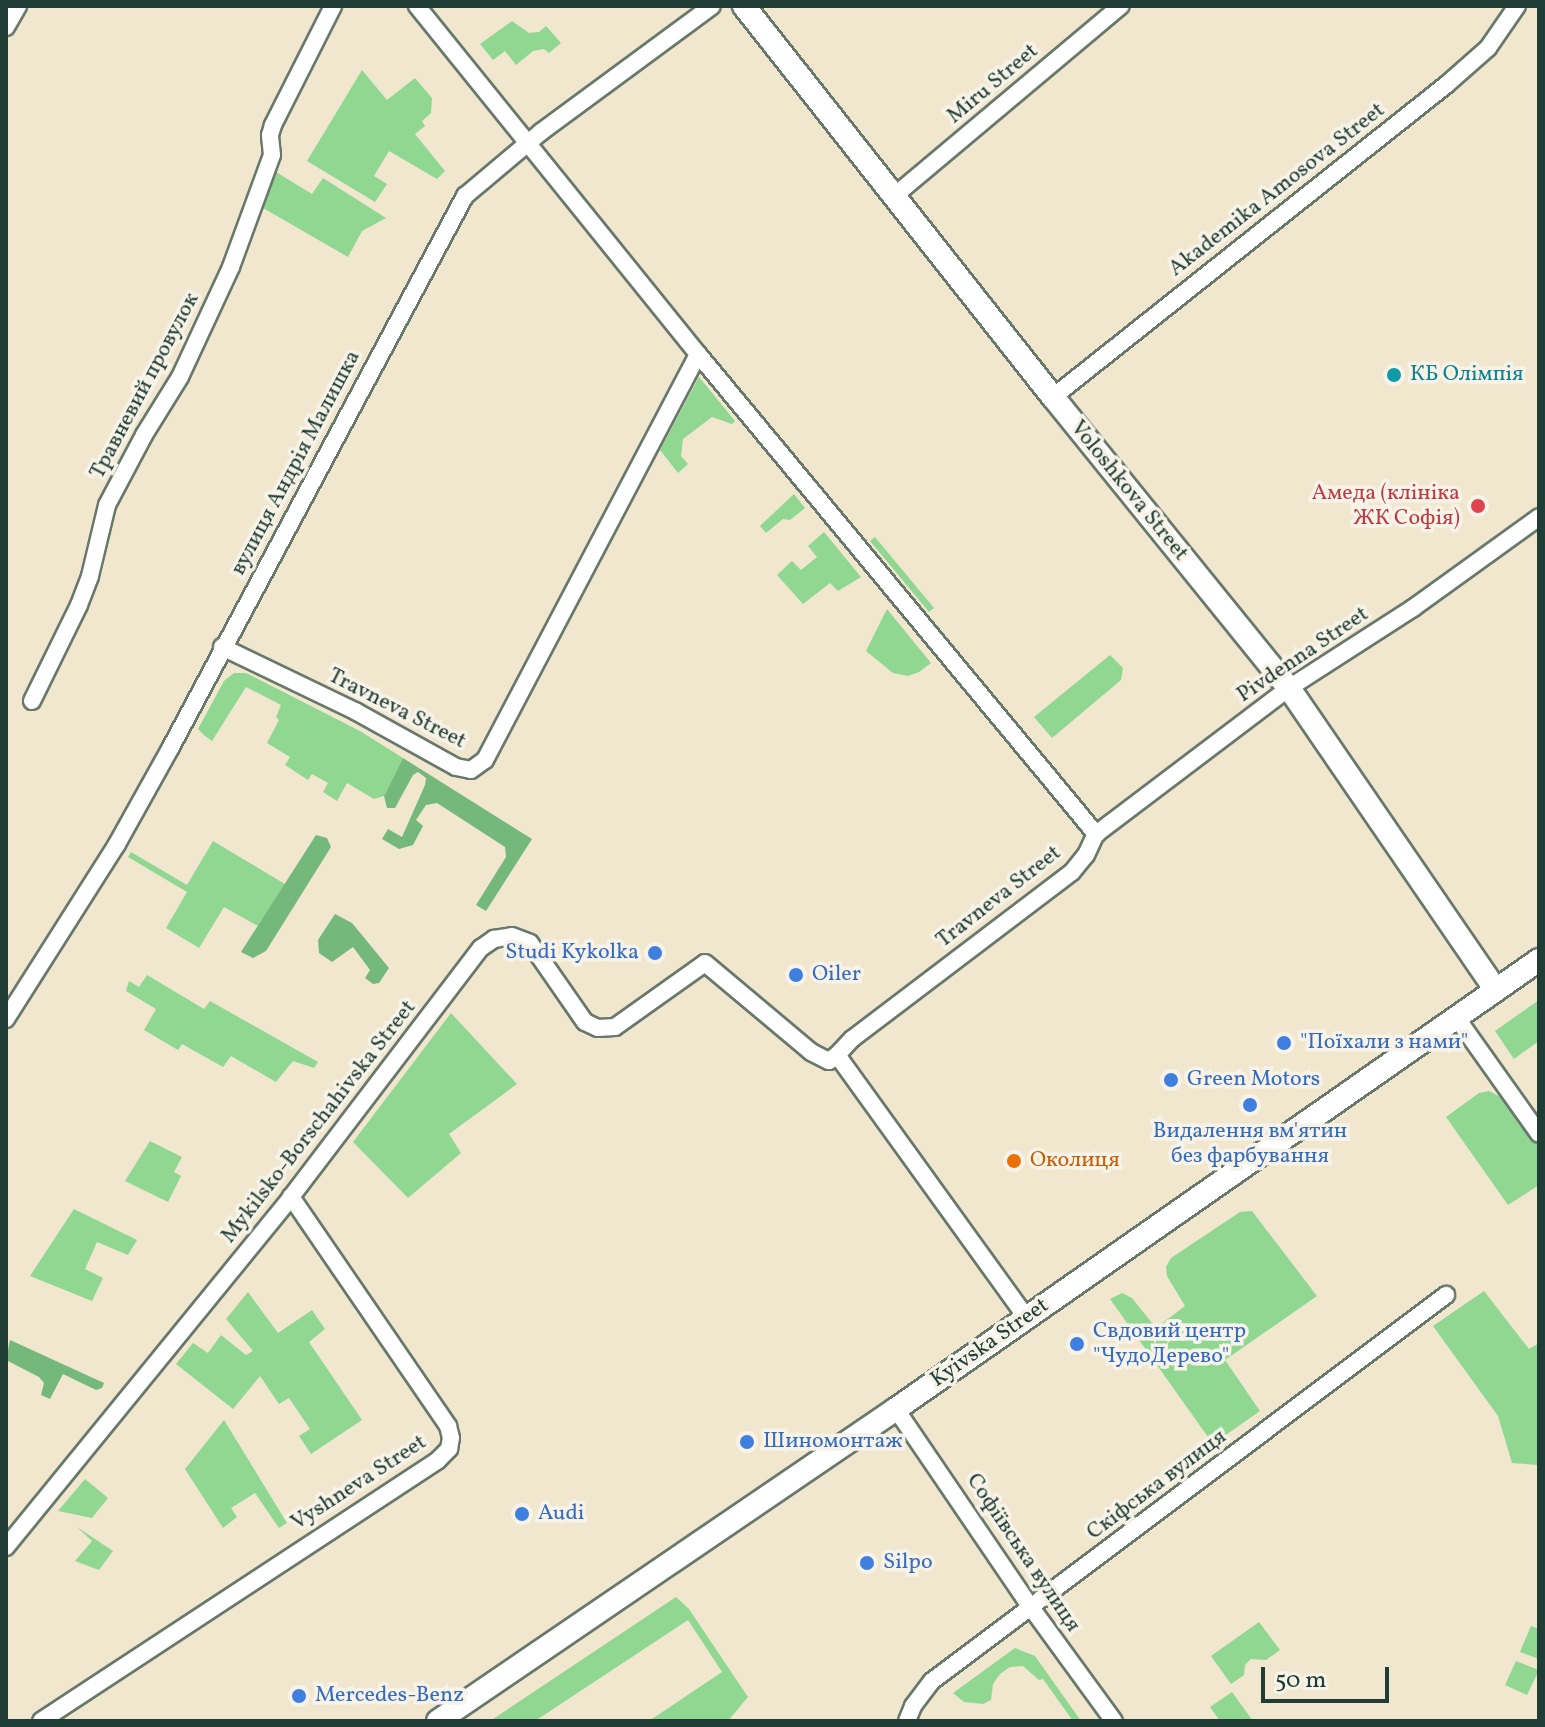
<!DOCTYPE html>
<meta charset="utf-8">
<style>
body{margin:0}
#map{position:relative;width:1545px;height:1727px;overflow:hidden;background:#f0e7ce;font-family:Vollkorn,serif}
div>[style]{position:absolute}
.green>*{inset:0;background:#90d791}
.forest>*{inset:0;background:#74b87b}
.roads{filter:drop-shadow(2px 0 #68786a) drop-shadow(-2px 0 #68786a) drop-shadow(0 2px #68786a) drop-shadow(0 -2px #68786a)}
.street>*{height:16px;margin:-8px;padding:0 8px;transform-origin:8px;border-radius:8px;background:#fff}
.secondary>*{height:22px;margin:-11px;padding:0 11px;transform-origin:11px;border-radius:11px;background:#fff}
.dots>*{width:22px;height:22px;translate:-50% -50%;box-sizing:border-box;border:4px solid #f7f3e8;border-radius:50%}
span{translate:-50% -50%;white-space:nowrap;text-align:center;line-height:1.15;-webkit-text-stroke:7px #f7f3e8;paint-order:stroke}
.street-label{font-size:22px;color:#1f3d34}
.culture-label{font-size:22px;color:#0d838f}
.left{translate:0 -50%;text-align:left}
.health-label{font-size:22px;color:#be3a42}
.right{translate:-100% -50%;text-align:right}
.shop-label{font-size:22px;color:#366cbe}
.food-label{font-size:22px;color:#c56008}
.frame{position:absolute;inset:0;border:8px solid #1f3d34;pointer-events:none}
.scale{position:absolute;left:1261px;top:1667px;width:128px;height:36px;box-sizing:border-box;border:4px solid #1f3d34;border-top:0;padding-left:10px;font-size:24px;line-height:28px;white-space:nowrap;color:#1f3d34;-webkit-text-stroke:6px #f7f3e8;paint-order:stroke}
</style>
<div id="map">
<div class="green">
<div style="clip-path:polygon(512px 21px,529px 33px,539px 32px,546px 26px,561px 43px,549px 53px,544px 49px,533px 51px,516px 65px,505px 51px,493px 60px,480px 44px)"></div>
<div style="clip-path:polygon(362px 70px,387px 100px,415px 78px,432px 98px,431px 113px,422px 121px,425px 126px,415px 134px,445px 171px,437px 179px,389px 151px,374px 176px,387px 184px,375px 202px,307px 161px)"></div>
<div style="clip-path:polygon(276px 172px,312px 194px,323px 178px,386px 218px,362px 231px,348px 257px,263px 208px)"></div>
<div style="clip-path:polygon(699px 377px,735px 421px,732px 424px,712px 417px,683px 439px,681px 456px,688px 464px,678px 473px,660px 450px)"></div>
<div style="clip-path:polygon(794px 494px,805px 508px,790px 520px,783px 519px,766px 533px,760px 526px)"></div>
<div style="clip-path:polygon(824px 532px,861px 577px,838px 591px,830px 583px,803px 604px,777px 575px,792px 561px,801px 570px,817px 557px,808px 546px)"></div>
<div style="clip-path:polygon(875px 537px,934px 608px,929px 612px,870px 541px)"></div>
<div style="clip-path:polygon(887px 609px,931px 663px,919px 672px,908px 676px,893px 673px,866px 651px)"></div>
<div style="clip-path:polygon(1110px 655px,1123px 668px,1121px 680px,1052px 738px,1034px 717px)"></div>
<div style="clip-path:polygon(234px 673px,246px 673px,360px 731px,403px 758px,384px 796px,374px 799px,347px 783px,337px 801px,323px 792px,328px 783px,312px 774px,308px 780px,285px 765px,290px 757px,267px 743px,279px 720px,276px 717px,281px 705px,246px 687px,212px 741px,205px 736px,198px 729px,224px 681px)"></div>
<div style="clip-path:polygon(213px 841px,285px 884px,258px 926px,224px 907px,199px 948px,166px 928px,187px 892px,128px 857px,131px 852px,187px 885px)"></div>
<div style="clip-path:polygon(147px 975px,204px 1009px,210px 1001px,318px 1062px,314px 1068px,293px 1061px,276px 1082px,231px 1056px,223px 1067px,182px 1044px,178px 1050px,144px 1030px,156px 1009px,126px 991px,129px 981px,139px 987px)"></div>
<div style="clip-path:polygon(1539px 1000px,1539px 1041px,1514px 1059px,1495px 1031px)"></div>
<div style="clip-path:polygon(451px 1013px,517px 1084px,449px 1134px,461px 1153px,408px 1198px,353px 1142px)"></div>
<div style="clip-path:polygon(1489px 1091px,1508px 1101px,1539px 1145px,1539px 1185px,1508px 1205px,1446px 1117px,1479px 1093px)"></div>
<div style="clip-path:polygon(150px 1141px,182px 1157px,174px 1172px,181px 1176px,168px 1202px,125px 1181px)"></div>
<div style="clip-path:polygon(74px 1209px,137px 1240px,128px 1255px,97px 1242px,85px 1269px,103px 1278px,92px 1301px,30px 1276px)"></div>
<div style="clip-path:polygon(1252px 1211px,1317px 1296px,1225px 1360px,1260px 1411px,1213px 1444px,1110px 1299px,1122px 1293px,1132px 1298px,1156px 1328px,1185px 1306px,1167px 1276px,1166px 1267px,1171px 1258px,1240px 1212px)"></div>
<div style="clip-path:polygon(1484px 1291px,1529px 1349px,1539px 1343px,1539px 1465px,1512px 1463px,1498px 1416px,1433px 1326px)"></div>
<div style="clip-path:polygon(248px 1292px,278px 1333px,312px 1310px,325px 1329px,309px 1342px,362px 1420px,311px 1454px,299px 1436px,310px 1429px,289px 1398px,279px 1404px,260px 1376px,233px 1409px,176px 1364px,193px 1343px,208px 1353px,221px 1335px,246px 1355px,253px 1351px,226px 1319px)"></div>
<div style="clip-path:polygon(224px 1420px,287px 1523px,279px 1528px,255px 1493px,231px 1508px,237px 1517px,223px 1528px,185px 1469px)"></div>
<div style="clip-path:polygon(85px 1479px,108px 1498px,92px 1518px,58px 1511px)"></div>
<div style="clip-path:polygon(77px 1527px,113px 1551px,99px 1570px,75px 1561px,92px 1541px)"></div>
<div style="clip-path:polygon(676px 1597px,689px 1609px,748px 1697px,728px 1721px,649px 1721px,722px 1672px,688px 1620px,535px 1721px,490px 1721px)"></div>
<div style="clip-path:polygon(1259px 1622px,1280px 1650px,1266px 1660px,1251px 1659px,1245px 1665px,1244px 1675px,1231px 1684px,1211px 1656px)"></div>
<div style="clip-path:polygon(1531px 1626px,1539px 1629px,1539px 1659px,1520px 1652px)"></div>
<div style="clip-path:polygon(1015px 1648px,1035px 1656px,1081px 1721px,1073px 1721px,1043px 1679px,1039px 1680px,1023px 1666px,1010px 1667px,1000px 1674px,993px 1684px,991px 1700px,983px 1704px,964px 1702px,953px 1693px)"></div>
<div style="clip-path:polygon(1516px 1661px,1539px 1670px,1527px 1695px,1505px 1685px)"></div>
<div style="clip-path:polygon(1232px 1692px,1253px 1721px,1220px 1721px,1210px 1707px)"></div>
</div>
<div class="forest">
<div style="clip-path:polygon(403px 758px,532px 839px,486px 911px,476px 905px,506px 857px,505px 847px,437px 803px,426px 805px,416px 820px,423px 826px,413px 845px,399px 849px,382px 839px,388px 829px,402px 837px,425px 785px,426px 778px,418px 772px,413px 775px,395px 808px,387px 808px,384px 796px)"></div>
<div style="clip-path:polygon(316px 835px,327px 838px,331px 847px,266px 951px,253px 958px,241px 952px)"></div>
<div style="clip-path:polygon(335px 914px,352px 923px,389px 968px,379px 983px,373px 984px,365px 978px,370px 970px,353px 947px,332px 962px,319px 953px,318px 940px)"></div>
<div style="clip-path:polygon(10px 1340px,104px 1383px,102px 1388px,96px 1390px,63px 1374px,50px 1399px,41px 1395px,44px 1383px,39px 1377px,6px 1360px)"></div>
</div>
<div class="roads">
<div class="street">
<div style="left:417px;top:6px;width:447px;rotate:51.1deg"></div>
<div style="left:698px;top:354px;width:624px;rotate:50.34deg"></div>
<div style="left:6px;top:27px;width:24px;rotate:-60deg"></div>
<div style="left:893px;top:197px;width:297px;rotate:-40deg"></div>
<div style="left:1053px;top:397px;width:502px;rotate:-38.45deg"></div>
<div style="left:1446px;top:85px;width:56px;rotate:-41.4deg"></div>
<div style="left:1488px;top:48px;width:51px;rotate:-55.4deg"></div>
<div style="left:222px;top:647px;width:148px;rotate:25.7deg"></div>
<div style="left:355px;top:711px;width:115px;rotate:29deg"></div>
<div style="left:456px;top:767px;width:15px;rotate:11deg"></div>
<div style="left:471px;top:770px;width:17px;rotate:-36deg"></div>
<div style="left:485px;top:760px;width:458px;rotate:-62.3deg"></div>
<div style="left:32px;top:701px;width:107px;rotate:-63.9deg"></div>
<div style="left:79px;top:605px;width:31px;rotate:-69deg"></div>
<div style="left:90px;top:576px;width:73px;rotate:-76.5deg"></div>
<div style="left:107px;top:505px;width:79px;rotate:-62.1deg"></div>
<div style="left:144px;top:435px;width:68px;rotate:-58.2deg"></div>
<div style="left:180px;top:377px;width:121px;rotate:-65.1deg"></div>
<div style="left:231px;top:267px;width:119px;rotate:-69.9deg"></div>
<div style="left:272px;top:155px;width:20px;rotate:-96deg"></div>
<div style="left:270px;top:135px;width:10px;rotate:-73deg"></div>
<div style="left:273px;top:125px;width:133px;rotate:-63.2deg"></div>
<div style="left:1456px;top:1017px;width:143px;rotate:54.6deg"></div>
<div style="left:6px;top:1019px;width:207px;rotate:-57.6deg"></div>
<div style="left:117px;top:844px;width:111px;rotate:-60.9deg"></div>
<div style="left:171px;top:747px;width:625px;rotate:-61.92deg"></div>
<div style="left:465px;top:196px;width:99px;rotate:-40.1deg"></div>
<div style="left:541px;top:132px;width:212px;rotate:-36.4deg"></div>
<div style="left:1026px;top:1317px;width:323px;rotate:-125.8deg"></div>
<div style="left:837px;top:1055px;width:22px;rotate:-47deg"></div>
<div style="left:852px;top:1039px;width:276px;rotate:-37.2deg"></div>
<div style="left:1072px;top:872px;width:22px;rotate:-51deg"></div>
<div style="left:1086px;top:855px;width:23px;rotate:-65deg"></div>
<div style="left:1096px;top:834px;width:242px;rotate:-37.1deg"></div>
<div style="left:1289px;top:688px;width:148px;rotate:-32.8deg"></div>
<div style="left:1413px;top:608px;width:155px;rotate:-35.8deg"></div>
<div style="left:896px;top:1409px;width:238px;rotate:55.8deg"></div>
<div style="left:1030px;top:1606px;width:142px;rotate:53.9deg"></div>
<div style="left:6px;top:1547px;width:451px;rotate:-50.8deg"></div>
<div style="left:291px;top:1197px;width:313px;rotate:-52.7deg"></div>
<div style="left:481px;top:948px;width:16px;rotate:-35deg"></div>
<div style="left:494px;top:939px;width:18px;rotate:-9deg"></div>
<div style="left:512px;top:936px;width:19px;rotate:21deg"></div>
<div style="left:530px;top:943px;width:96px;rotate:55.2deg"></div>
<div style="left:585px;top:1022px;width:14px;rotate:25deg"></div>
<div style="left:598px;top:1028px;width:17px;rotate:-3deg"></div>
<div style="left:615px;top:1027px;width:110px;rotate:-35.4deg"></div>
<div style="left:705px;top:963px;width:138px;rotate:40deg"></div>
<div style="left:811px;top:1052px;width:20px;rotate:27deg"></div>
<div style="left:829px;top:1061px;width:10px;rotate:-37deg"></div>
<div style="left:41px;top:1721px;width:475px;rotate:-33.3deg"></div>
<div style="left:438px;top:1460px;width:16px;rotate:-45deg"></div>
<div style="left:449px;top:1449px;width:11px;rotate:-80deg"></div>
<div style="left:451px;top:1438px;width:12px;rotate:-104deg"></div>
<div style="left:448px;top:1426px;width:278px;rotate:-124.4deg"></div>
<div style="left:907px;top:1721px;width:16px;rotate:-68deg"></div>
<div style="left:913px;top:1706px;width:31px;rotate:-53deg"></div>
<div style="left:932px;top:1681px;width:643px;rotate:-36.91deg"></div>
</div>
<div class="secondary">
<div style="left:744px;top:6px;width:498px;rotate:51.7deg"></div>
<div style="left:1053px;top:397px;width:375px;rotate:51deg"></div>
<div style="left:1289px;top:688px;width:366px;rotate:55.6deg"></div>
<div style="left:438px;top:1721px;width:554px;rotate:-34.26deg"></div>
<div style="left:896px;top:1409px;width:784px;rotate:-34.93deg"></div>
</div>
</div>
<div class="dots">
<div style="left:1394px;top:375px;background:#0f9aa8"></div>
<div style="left:1478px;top:506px;background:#e0444e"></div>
<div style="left:655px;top:953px;background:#3f7fe0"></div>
<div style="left:796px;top:975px;background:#3f7fe0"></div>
<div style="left:1284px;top:1043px;background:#3f7fe0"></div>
<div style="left:1171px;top:1080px;background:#3f7fe0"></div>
<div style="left:1250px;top:1105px;background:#3f7fe0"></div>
<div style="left:1014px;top:1161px;background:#e8710a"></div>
<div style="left:1077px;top:1344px;background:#3f7fe0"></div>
<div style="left:747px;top:1442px;background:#3f7fe0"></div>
<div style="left:522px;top:1514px;background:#3f7fe0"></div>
<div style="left:867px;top:1563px;background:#3f7fe0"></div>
<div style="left:299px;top:1696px;background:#3f7fe0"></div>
</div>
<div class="street-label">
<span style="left:993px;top:84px;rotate:-40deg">Miru Street</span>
<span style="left:1277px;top:190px;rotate:-38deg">Akademika Amosova Street</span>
<span style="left:145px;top:386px;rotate:-62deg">Травневий провулок</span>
<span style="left:296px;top:463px;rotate:-62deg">вулиця Андрія Малишка</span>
<span style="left:1129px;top:491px;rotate:51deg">Voloshkova Street</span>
<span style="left:1303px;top:655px;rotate:-34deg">Pivdenna Street</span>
<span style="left:397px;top:709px;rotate:27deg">Travneva Street</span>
<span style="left:999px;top:897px;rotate:-38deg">Travneva Street</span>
<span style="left:319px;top:1122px;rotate:-52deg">Mykilsko-Borschahivska Street</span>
<span style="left:990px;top:1343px;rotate:-35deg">Kyivska Street</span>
<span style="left:359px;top:1483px;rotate:-33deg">Vyshneva Street</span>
<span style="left:1157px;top:1485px;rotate:-37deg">Скіфська вулиця</span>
<span style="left:1023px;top:1553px;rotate:56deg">Софіївська вулиця</span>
</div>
<div class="culture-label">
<span class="left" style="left:1410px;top:375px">КБ Олімпія</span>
</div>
<div class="health-label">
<span class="right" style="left:1460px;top:506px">Амеда (клініка<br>ЖК Софія)</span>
</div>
<div class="shop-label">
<span class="right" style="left:639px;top:953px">Studi Kykolka</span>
<span class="left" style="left:812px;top:975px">Oiler</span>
<span class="left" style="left:1300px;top:1043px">"Поїхали з нами"</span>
<span class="left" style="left:1187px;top:1080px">Green Motors</span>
<span style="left:1250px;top:1144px">Видалення вм'ятин<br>без фарбування</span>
<span class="left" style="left:1093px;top:1344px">Свдовий центр<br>"ЧудоДерево"</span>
<span class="left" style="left:763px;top:1442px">Шиномонтаж</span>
<span class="left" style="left:538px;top:1514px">Audi</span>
<span class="left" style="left:883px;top:1563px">Silpo</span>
<span class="left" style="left:315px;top:1696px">Mercedes-Benz</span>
</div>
<div class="food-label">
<span class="left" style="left:1030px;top:1161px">Околиця</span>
</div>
<div class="frame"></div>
<div class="scale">50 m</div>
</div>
